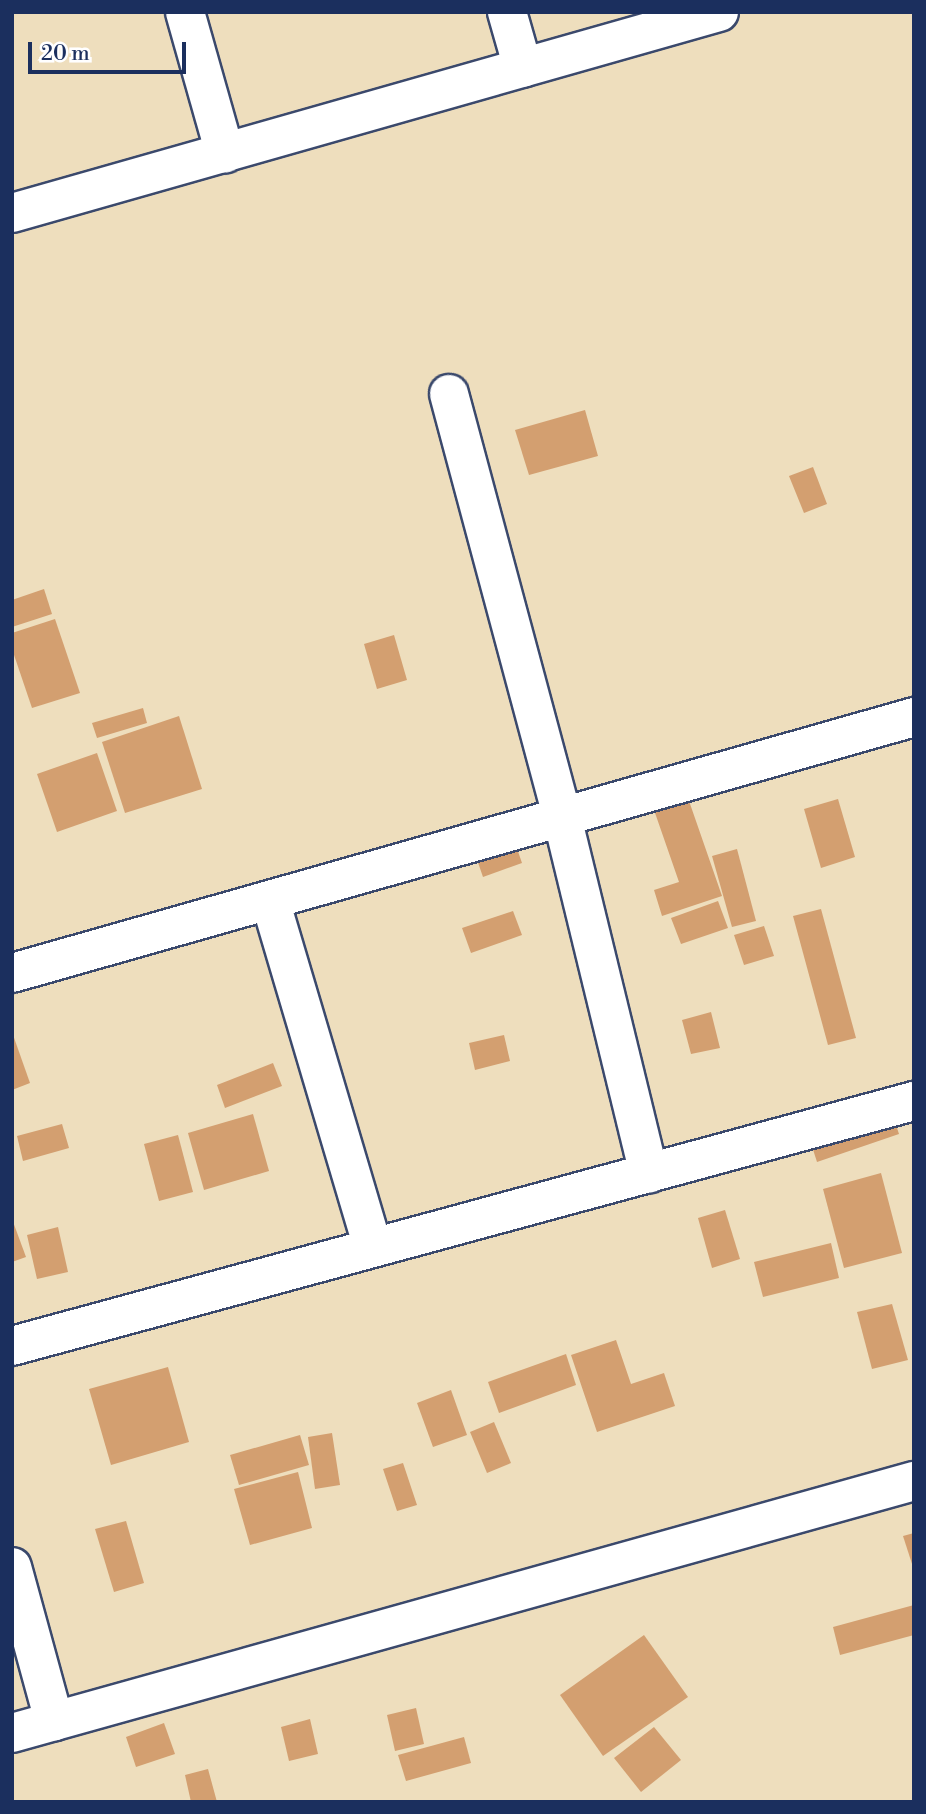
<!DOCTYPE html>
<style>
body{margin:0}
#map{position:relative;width:926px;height:1814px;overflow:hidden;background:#eedebd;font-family:"Libre Bodoni",serif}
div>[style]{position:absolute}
.building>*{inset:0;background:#d39f70}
.roads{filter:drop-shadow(2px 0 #3b496c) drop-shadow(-2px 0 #3b496c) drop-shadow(0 2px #3b496c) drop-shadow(0 -2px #3b496c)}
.street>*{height:38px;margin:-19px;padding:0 19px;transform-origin:19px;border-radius:19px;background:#fff}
span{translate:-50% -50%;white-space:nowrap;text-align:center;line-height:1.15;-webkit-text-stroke:6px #fff;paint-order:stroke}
.frame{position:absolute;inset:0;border:14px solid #1b2f5e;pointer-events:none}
.scale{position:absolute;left:28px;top:42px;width:158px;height:32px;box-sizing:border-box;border:4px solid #1b2f5e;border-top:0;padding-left:9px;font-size:21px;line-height:24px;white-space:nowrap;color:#1b2f5e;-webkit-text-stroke:5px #fff;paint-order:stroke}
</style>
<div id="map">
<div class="building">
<div style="clip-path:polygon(585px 410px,598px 456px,529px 475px,515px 430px)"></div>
<div style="clip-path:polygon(813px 467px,827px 504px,804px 513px,789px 476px)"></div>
<div style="clip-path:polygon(44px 589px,52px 614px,12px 627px,12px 600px)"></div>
<div style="clip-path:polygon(55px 619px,80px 693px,32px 708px,12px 649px,12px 633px)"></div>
<div style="clip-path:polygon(394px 635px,407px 680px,377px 689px,364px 644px)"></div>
<div style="clip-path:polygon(143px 708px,147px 723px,97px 738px,92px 723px)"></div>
<div style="clip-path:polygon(179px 716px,202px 789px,125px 813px,102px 742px)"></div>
<div style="clip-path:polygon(97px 753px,117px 811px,57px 832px,37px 774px)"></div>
<div style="clip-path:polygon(688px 798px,722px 896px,662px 916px,654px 890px,679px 882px,654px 810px)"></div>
<div style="clip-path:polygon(838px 799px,855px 857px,821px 868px,804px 809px)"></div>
<div style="clip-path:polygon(513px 837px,522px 863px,483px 877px,474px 851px)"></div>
<div style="clip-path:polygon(737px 849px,756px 921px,732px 927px,712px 856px)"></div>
<div style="clip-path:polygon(718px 901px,728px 928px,681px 944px,671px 918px)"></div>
<div style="clip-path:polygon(821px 909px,856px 1038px,828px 1045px,793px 916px)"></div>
<div style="clip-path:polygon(513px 911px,522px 935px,471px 953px,462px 928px)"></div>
<div style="clip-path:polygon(764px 926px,774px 956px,744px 965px,734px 935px)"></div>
<div style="clip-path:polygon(711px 1012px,720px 1048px,691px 1054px,682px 1020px)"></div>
<div style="clip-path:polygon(12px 1032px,30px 1083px,12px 1090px)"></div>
<div style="clip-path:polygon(504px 1035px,510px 1061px,475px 1070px,469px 1043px)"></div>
<div style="clip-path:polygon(273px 1063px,282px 1086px,225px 1108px,217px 1085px)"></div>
<div style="clip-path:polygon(891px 1110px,899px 1134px,817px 1162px,809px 1137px)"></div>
<div style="clip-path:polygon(253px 1114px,269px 1171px,204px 1190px,188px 1133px)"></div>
<div style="clip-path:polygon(62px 1124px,69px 1148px,23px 1161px,17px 1136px)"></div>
<div style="clip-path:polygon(178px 1135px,193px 1192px,159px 1201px,144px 1144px)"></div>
<div style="clip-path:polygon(881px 1173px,902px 1253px,844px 1268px,823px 1189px)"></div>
<div style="clip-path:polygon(725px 1210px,740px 1259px,712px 1268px,698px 1218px)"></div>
<div style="clip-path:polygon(12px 1219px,26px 1257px,12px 1262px)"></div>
<div style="clip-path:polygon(58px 1227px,68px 1272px,37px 1279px,27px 1235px)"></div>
<div style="clip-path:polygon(831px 1243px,839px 1278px,763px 1297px,754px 1262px)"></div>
<div style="clip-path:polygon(892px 1304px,908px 1360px,872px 1369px,857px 1312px)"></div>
<div style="clip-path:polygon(616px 1340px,631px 1384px,664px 1373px,675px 1406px,597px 1432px,571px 1355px)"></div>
<div style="clip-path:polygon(566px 1354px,576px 1385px,499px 1413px,488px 1382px)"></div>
<div style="clip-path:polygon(168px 1367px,189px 1442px,111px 1465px,89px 1389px)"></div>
<div style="clip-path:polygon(451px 1390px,467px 1435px,433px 1447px,417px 1403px)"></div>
<div style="clip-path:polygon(494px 1422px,511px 1463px,487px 1473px,470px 1432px)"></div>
<div style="clip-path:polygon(332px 1433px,340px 1485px,315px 1489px,308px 1437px)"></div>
<div style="clip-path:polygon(300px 1435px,309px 1465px,239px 1485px,230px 1455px)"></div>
<div style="clip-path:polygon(403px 1463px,417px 1505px,397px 1511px,383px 1469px)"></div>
<div style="clip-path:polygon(298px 1472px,312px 1528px,250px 1545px,234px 1489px)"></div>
<div style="clip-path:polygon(126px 1521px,144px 1583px,114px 1592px,95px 1529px)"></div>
<div style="clip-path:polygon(914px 1533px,914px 1567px,913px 1567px,903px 1536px)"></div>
<div style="clip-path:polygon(914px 1605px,914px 1635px,840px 1655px,833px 1627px)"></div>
<div style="clip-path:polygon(644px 1635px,688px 1697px,603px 1756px,560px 1695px)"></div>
<div style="clip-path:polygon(416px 1708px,424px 1744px,395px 1751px,387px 1715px)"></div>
<div style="clip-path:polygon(310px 1719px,318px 1754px,289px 1761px,281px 1727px)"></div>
<div style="clip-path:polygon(164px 1723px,175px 1754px,136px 1767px,126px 1737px)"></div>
<div style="clip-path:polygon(654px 1727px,681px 1760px,641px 1792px,614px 1758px)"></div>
<div style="clip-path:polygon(464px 1737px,471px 1763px,406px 1781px,398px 1755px)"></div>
<div style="clip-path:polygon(208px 1769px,217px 1802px,191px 1802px,185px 1775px)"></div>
</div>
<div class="roads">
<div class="street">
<div style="left:185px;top:12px;width:147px;rotate:74.2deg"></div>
<div style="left:507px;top:12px;width:58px;rotate:74.1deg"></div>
<div style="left:12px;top:213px;width:735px;rotate:-15.87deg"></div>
<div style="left:449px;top:394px;width:438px;rotate:75deg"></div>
<div style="left:562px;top:817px;width:367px;rotate:76.3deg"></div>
<div style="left:270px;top:900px;width:362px;rotate:73.5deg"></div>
<div style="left:12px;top:973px;width:938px;rotate:-15.84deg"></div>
<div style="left:12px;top:1346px;width:935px;rotate:-15.2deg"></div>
<div style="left:12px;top:1567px;width:160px;rotate:74.7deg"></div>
<div style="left:12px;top:1733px;width:937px;rotate:-15.61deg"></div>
</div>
</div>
<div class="frame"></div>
<div class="scale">20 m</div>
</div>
